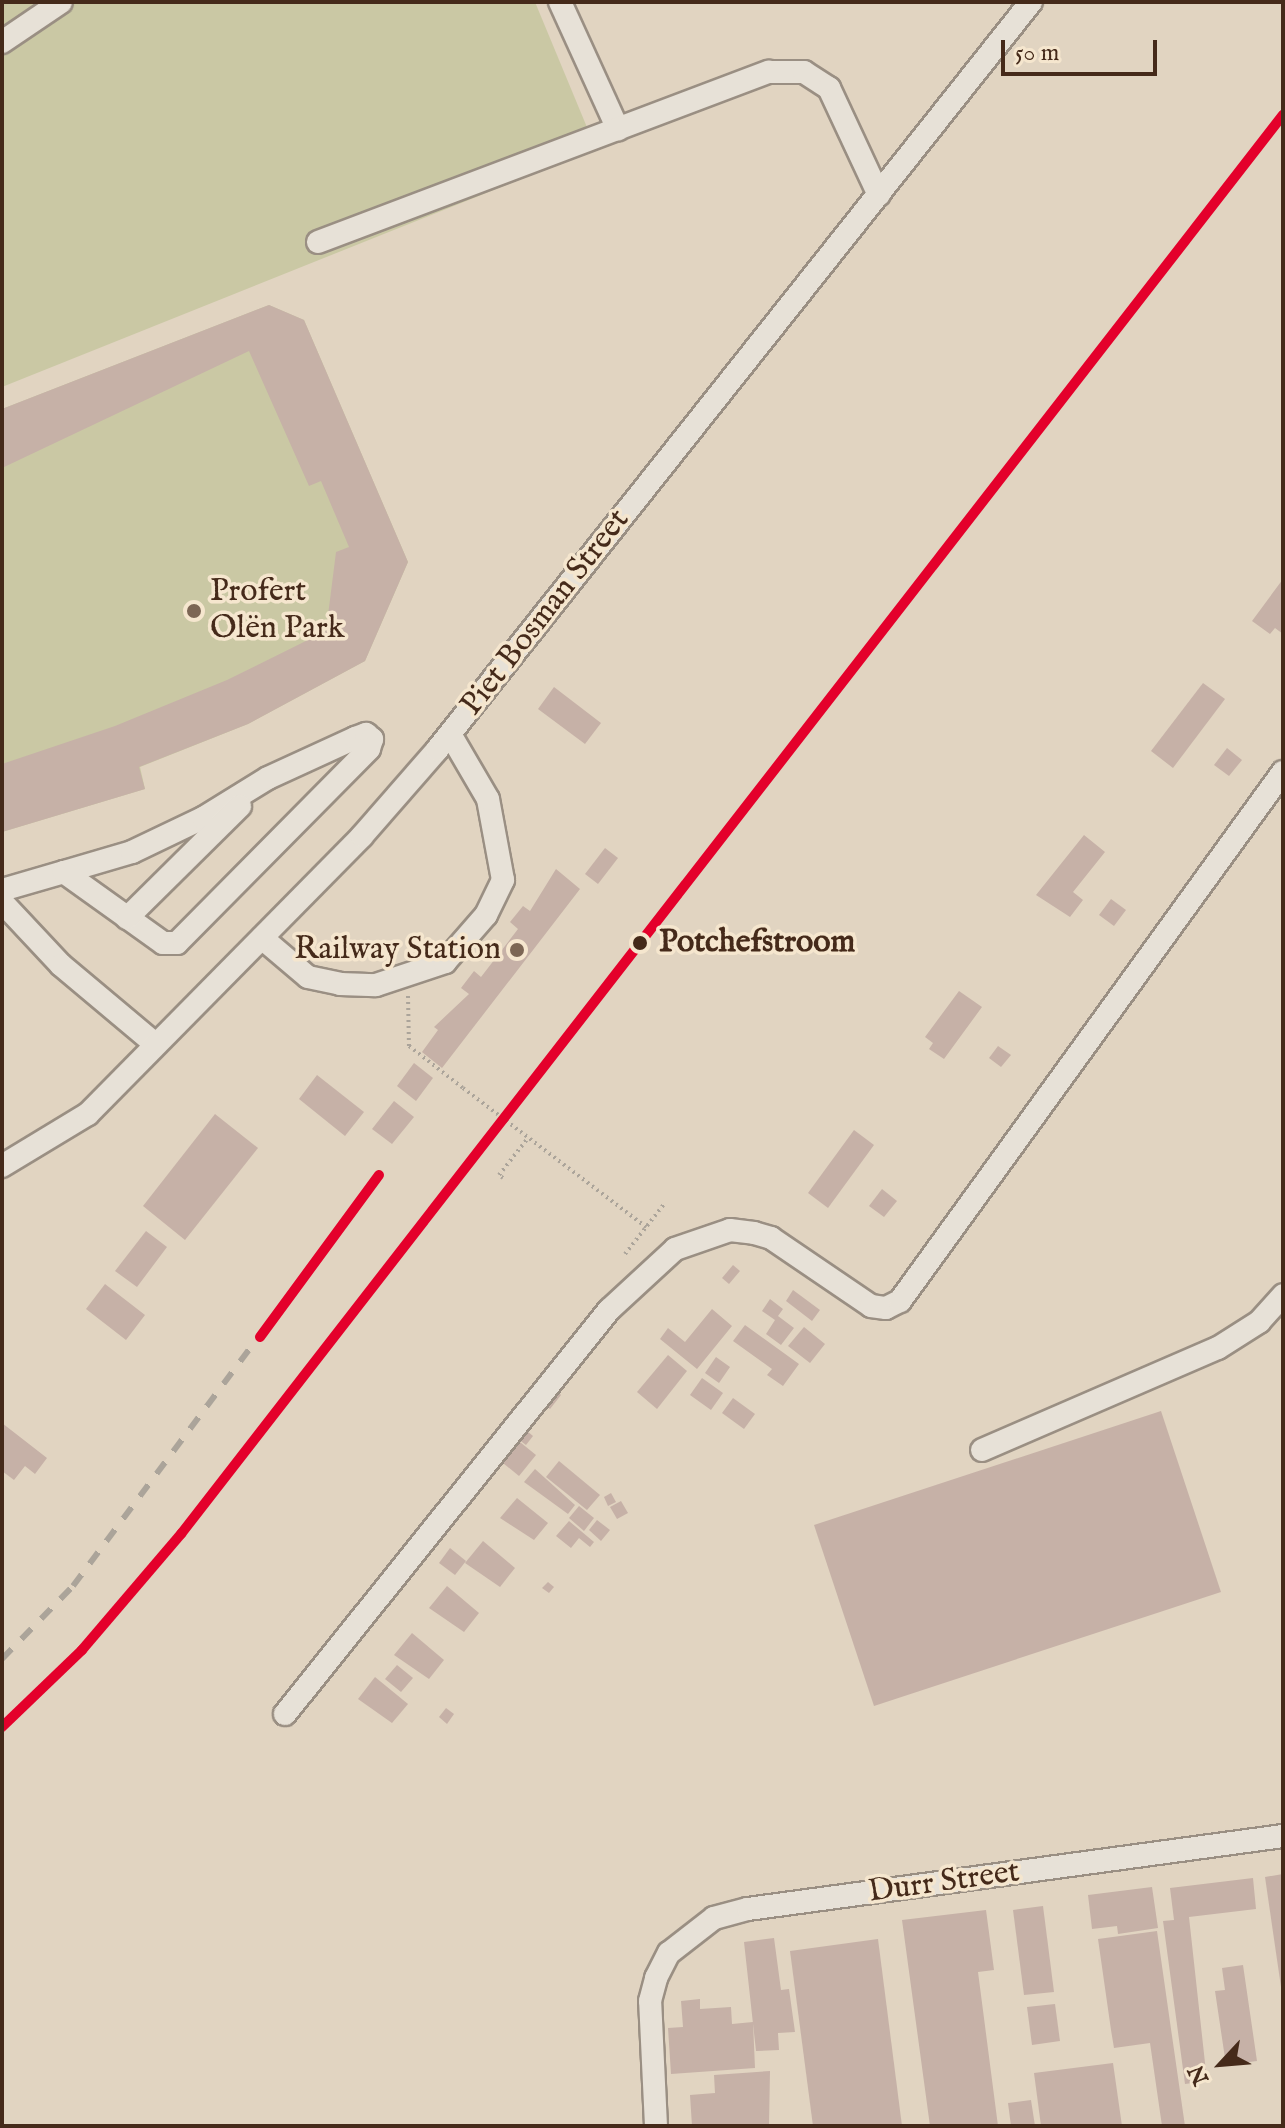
<!DOCTYPE html>
<meta charset="utf-8">
<style>
body{margin:0}
#map{position:relative;width:1285px;height:2128px;overflow:hidden;background:#e1d4c1;font-family:"IM FELL English",serif}
div>[style]{position:absolute}
.green>*{inset:0;background:#cac8a4}
.building>*{inset:0;background:#c6b1a7}
.path>*{height:4px;margin-top:-2px;transform-origin:0;background:repeating-linear-gradient(90deg,#aba49a 0 2px,transparent 0 6px)}
.roads{filter:drop-shadow(2px 0 #9a8f83) drop-shadow(-2px 0 #9a8f83) drop-shadow(0 2px #9a8f83) drop-shadow(0 -2px #9a8f83)}
.minor>*{height:22px;margin:-11px;padding:0 11px;transform-origin:11px;border-radius:11px;background:#e7e1d7}
.rail>*{height:6px;margin-top:-3px;transform-origin:0;background:repeating-linear-gradient(90deg,#aba49a 0 14px,transparent 0 28px)}
.path-bridge>*{height:4px;margin-top:-2px;transform-origin:0;background:repeating-linear-gradient(90deg,#aba49a 0 2px,transparent 0 6px)}
.rail-1>*{height:10px;margin:-5px;padding:0 5px;transform-origin:5px;border-radius:5px;background:#e4002b}
.dots>*{width:22px;height:22px;translate:-50% -50%;box-sizing:border-box;border:4px solid #f5e6ce;border-radius:50%}
span{translate:-50% -50%;white-space:nowrap;text-align:center;line-height:1.15;-webkit-text-stroke:7px #f5e6ce;paint-order:stroke}
.poi-label{font-size:32px;color:#452a1a}
.left{translate:0 -50%;text-align:left}
.right{translate:-100% -50%;text-align:right}
.street-label{font-size:32px;color:#452a1a}
.stop-label{font-size:32px;color:#452a1a;font-weight:700}
.frame{position:absolute;inset:0;border:4px solid #452a1a;pointer-events:none}
.north{position:absolute;left:1181px;top:2024px;width:80px;height:80px;-webkit-text-stroke:6px #f5e6ce;paint-order:stroke;rotate:244deg;font-size:22px;font-weight:700;line-height:32px;text-align:center;color:#452a1a}
.north::after{content:'';display:block;margin:auto;width:28px;height:36px;background:#452a1a;clip-path:polygon(50% 0,100% 100%,50% 72%,0 100%)}
.scale{position:absolute;left:1001px;top:40px;width:156px;height:36px;box-sizing:border-box;border:4px solid #452a1a;border-top:0;padding-left:10px;font-size:24px;line-height:28px;white-space:nowrap;color:#452a1a;-webkit-text-stroke:6px #f5e6ce;paint-order:stroke}
</style>
<div id="map">
<div class="green">
<div style="clip-path:polygon(2px 2px,535px 2px,596px 149px,2px 387px)"></div>
<div style="clip-path:polygon(269px 305px,304px 320px,408px 562px,365px 661px,248px 724px,140px 767px,145px 789px,2px 832px,2px 409px)"></div>
</div>
<div class="building">
<div style="clip-path:polygon(269px 305px,304px 320px,408px 562px,365px 661px,248px 724px,139px 767px,145px 789px,2px 832px,2px 764px,115px 726px,227px 680px,326px 631px,336px 552px,349px 547px,321px 481px,309px 486px,249px 351px,2px 468px,2px 409px)"></div>
<div style="clip-path:polygon(1283px 579px,1283px 634px,1275px 628px,1270px 634px,1252px 621px)"></div>
<div style="clip-path:polygon(1203px 683px,1225px 699px,1173px 768px,1151px 751px)"></div>
<div style="clip-path:polygon(554px 687px,601px 723px,585px 744px,538px 709px)"></div>
<div style="clip-path:polygon(1227px 748px,1242px 760px,1229px 776px,1214px 765px)"></div>
<div style="clip-path:polygon(1084px 835px,1105px 852px,1073px 892px,1083px 900px,1070px 917px,1036px 895px)"></div>
<div style="clip-path:polygon(605px 848px,618px 858px,598px 884px,585px 874px)"></div>
<div style="clip-path:polygon(556px 869px,580px 889px,442px 1068px,422px 1052px,438px 1030px,434px 1027px,469px 994px,461px 988px,474px 971px,481px 977px,518px 929px,510px 922px,523px 906px,530px 911px)"></div>
<div style="clip-path:polygon(1111px 899px,1126px 910px,1114px 926px,1099px 915px)"></div>
<div style="clip-path:polygon(959px 991px,982px 1007px,944px 1059px,929px 1049px,933px 1043px,925px 1037px)"></div>
<div style="clip-path:polygon(998px 1046px,1011px 1055px,1001px 1067px,989px 1058px)"></div>
<div style="clip-path:polygon(414px 1063px,433px 1078px,416px 1101px,397px 1086px)"></div>
<div style="clip-path:polygon(317px 1075px,364px 1112px,345px 1136px,299px 1099px)"></div>
<div style="clip-path:polygon(394px 1101px,414px 1117px,392px 1144px,372px 1129px)"></div>
<div style="clip-path:polygon(215px 1114px,258px 1148px,185px 1240px,143px 1206px)"></div>
<div style="clip-path:polygon(854px 1130px,874px 1145px,828px 1208px,808px 1193px)"></div>
<div style="clip-path:polygon(882px 1189px,897px 1201px,884px 1217px,869px 1206px)"></div>
<div style="clip-path:polygon(146px 1231px,167px 1247px,137px 1287px,115px 1271px)"></div>
<div style="clip-path:polygon(733px 1265px,740px 1271px,729px 1284px,722px 1278px)"></div>
<div style="clip-path:polygon(105px 1284px,145px 1315px,126px 1340px,86px 1309px)"></div>
<div style="clip-path:polygon(793px 1290px,820px 1310px,812px 1321px,786px 1301px)"></div>
<div style="clip-path:polygon(770px 1299px,783px 1309px,778px 1316px,794px 1328px,781px 1345px,766px 1334px,775px 1320px,762px 1311px)"></div>
<div style="clip-path:polygon(712px 1309px,732px 1326px,697px 1369px,660px 1339px,668px 1328px,685px 1342px)"></div>
<div style="clip-path:polygon(745px 1325px,799px 1364px,783px 1386px,767px 1375px,772px 1369px,733px 1341px)"></div>
<div style="clip-path:polygon(804px 1327px,825px 1344px,810px 1363px,788px 1346px)"></div>
<div style="clip-path:polygon(668px 1355px,687px 1371px,657px 1409px,637px 1392px)"></div>
<div style="clip-path:polygon(716px 1357px,730px 1367px,719px 1383px,705px 1373px)"></div>
<div style="clip-path:polygon(702px 1378px,723px 1393px,711px 1410px,690px 1395px)"></div>
<div style="clip-path:polygon(554px 1388px,561px 1395px,550px 1409px,542px 1402px)"></div>
<div style="clip-path:polygon(733px 1398px,755px 1414px,744px 1429px,722px 1413px)"></div>
<div style="clip-path:polygon(1161px 1411px,1221px 1592px,874px 1706px,814px 1525px)"></div>
<div style="clip-path:polygon(2px 1423px,47px 1458px,35px 1474px,25px 1466px,14px 1480px,2px 1471px)"></div>
<div style="clip-path:polygon(521px 1426px,533px 1436px,526px 1445px,514px 1436px)"></div>
<div style="clip-path:polygon(515px 1438px,536px 1455px,519px 1476px,498px 1459px)"></div>
<div style="clip-path:polygon(559px 1461px,600px 1495px,587px 1510px,546px 1477px)"></div>
<div style="clip-path:polygon(535px 1469px,575px 1505px,568px 1514px,524px 1482px)"></div>
<div style="clip-path:polygon(611px 1493px,616px 1502px,608px 1506px,604px 1497px)"></div>
<div style="clip-path:polygon(517px 1498px,548px 1523px,534px 1540px,500px 1518px)"></div>
<div style="clip-path:polygon(621px 1501px,628px 1513px,617px 1519px,610px 1507px)"></div>
<div style="clip-path:polygon(579px 1506px,594px 1518px,584px 1531px,569px 1518px)"></div>
<div style="clip-path:polygon(597px 1520px,610px 1530px,601px 1541px,589px 1530px)"></div>
<div style="clip-path:polygon(569px 1521px,594px 1542px,590px 1547px,579px 1538px,571px 1548px,556px 1536px)"></div>
<div style="clip-path:polygon(483px 1541px,515px 1568px,500px 1587px,465px 1563px)"></div>
<div style="clip-path:polygon(450px 1548px,466px 1561px,455px 1575px,439px 1563px)"></div>
<div style="clip-path:polygon(548px 1582px,554px 1587px,549px 1593px,542px 1588px)"></div>
<div style="clip-path:polygon(447px 1586px,479px 1613px,464px 1632px,429px 1608px)"></div>
<div style="clip-path:polygon(412px 1633px,444px 1660px,429px 1679px,394px 1655px)"></div>
<div style="clip-path:polygon(397px 1665px,413px 1678px,401px 1692px,385px 1679px)"></div>
<div style="clip-path:polygon(375px 1677px,408px 1704px,392px 1723px,358px 1699px)"></div>
<div style="clip-path:polygon(446px 1708px,454px 1714px,447px 1724px,439px 1717px)"></div>
<div style="clip-path:polygon(1283px 1874px,1283px 1987px,1281px 1987px,1265px 1877px)"></div>
<div style="clip-path:polygon(1253px 1878px,1256px 1909px,1189px 1917px,1207px 2081px,1185px 2084px,1163px 1921px,1174px 1920px,1170px 1888px)"></div>
<div style="clip-path:polygon(1152px 1887px,1158px 1928px,1118px 1934px,1117px 1926px,1092px 1929px,1088px 1895px)"></div>
<div style="clip-path:polygon(1043px 1906px,1054px 1992px,1024px 1995px,1013px 1910px)"></div>
<div style="clip-path:polygon(986px 1910px,994px 1970px,978px 1972px,998px 2126px,930px 2126px,902px 1920px)"></div>
<div style="clip-path:polygon(1157px 1931px,1170px 2022px,1185px 2126px,1162px 2126px,1150px 2043px,1114px 2048px,1111px 2030px,1098px 1939px)"></div>
<div style="clip-path:polygon(774px 1938px,781px 1990px,789px 1989px,795px 2032px,778px 2033px,779px 2050px,756px 2051px,744px 1942px)"></div>
<div style="clip-path:polygon(878px 1939px,902px 2126px,813px 2126px,790px 1951px)"></div>
<div style="clip-path:polygon(1243px 1965px,1257px 2061px,1226px 2065px,1215px 1991px,1225px 1990px,1222px 1968px)"></div>
<div style="clip-path:polygon(700px 1999px,700px 2009px,731px 2007px,732px 2024px,753px 2022px,755px 2068px,671px 2074px,668px 2028px,683px 2027px,681px 2001px)"></div>
<div style="clip-path:polygon(1055px 2004px,1060px 2041px,1032px 2045px,1027px 2007px)"></div>
<div style="clip-path:polygon(1113px 2063px,1122px 2126px,1041px 2126px,1034px 2073px)"></div>
<div style="clip-path:polygon(770px 2071px,769px 2126px,692px 2126px,690px 2095px,715px 2093px,714px 2075px)"></div>
<div style="clip-path:polygon(1031px 2100px,1035px 2126px,1011px 2126px,1008px 2103px)"></div>
</div>
<div class="path">
<div style="left:408px;top:996px;width:50px;rotate:88.9deg"></div>
<div style="left:409px;top:1046px;width:68px;rotate:37.9deg"></div>
<div style="left:503px;top:1178px;width:5px;rotate:-143deg"></div>
<div style="left:499px;top:1175px;width:47px;rotate:-51.9deg"></div>
<div style="left:625px;top:1254px;width:65px;rotate:-51.9deg"></div>
</div>
<div class="roads">
<div class="minor">
<div style="left:560px;top:2px;width:140px;rotate:65.5deg"></div>
<div style="left:2px;top:42px;width:71px;rotate:-34.1deg"></div>
<div style="left:318px;top:242px;width:482px;rotate:-20.7deg"></div>
<div style="left:769px;top:72px;width:35px"></div>
<div style="left:804px;top:72px;width:30px;rotate:33deg"></div>
<div style="left:829px;top:88px;width:118px;rotate:65deg"></div>
<div style="left:2px;top:890px;width:65px;rotate:-16.2deg"></div>
<div style="left:64px;top:872px;width:71px;rotate:-16.4deg"></div>
<div style="left:132px;top:852px;width:79px;rotate:-25.6deg"></div>
<div style="left:203px;top:818px;width:76px;rotate:-31.6deg"></div>
<div style="left:268px;top:778px;width:96px;rotate:-24.7deg"></div>
<div style="left:355px;top:738px;width:12px;rotate:-20deg"></div>
<div style="left:366px;top:734px;width:8px;rotate:40deg"></div>
<div style="left:372px;top:739px;width:10px;rotate:107deg"></div>
<div style="left:369px;top:749px;width:273px;rotate:134.7deg"></div>
<div style="left:177px;top:943px;width:14px;rotate:180deg"></div>
<div style="left:163px;top:943px;width:122px;rotate:-144.4deg"></div>
<div style="left:2px;top:902px;width:86px;rotate:46.9deg"></div>
<div style="left:61px;top:965px;width:121px;rotate:40deg"></div>
<div style="left:127px;top:918px;width:159px;rotate:-44.7deg"></div>
<div style="left:262px;top:938px;width:60px;rotate:40.3deg"></div>
<div style="left:308px;top:977px;width:33px;rotate:12deg"></div>
<div style="left:340px;top:984px;width:36px;rotate:2deg"></div>
<div style="left:376px;top:985px;width:73px;rotate:-18.4deg"></div>
<div style="left:445px;top:962px;width:62px;rotate:-48.9deg"></div>
<div style="left:486px;top:915px;width:39px;rotate:-64deg"></div>
<div style="left:503px;top:880px;width:82px;rotate:-100.5deg"></div>
<div style="left:488px;top:799px;width:75px;rotate:-120.3deg"></div>
<div style="left:2px;top:1166px;width:100px;rotate:-31.2deg"></div>
<div style="left:88px;top:1114px;width:390px;rotate:-45.4deg"></div>
<div style="left:362px;top:836px;width:114px;rotate:-48.9deg"></div>
<div style="left:437px;top:750px;width:955px;rotate:-51.55deg"></div>
<div style="left:982px;top:1450px;width:257px;rotate:-23.4deg"></div>
<div style="left:1218px;top:1348px;width:49px;rotate:-32.4deg"></div>
<div style="left:1259px;top:1322px;width:36px;rotate:-48deg"></div>
<div style="left:285px;top:1714px;width:518px;rotate:-51.27deg"></div>
<div style="left:609px;top:1310px;width:90px;rotate:-42.7deg"></div>
<div style="left:675px;top:1249px;width:58px;rotate:-19.1deg"></div>
<div style="left:730px;top:1230px;width:24px;rotate:7deg"></div>
<div style="left:754px;top:1233px;width:18px;rotate:16deg"></div>
<div style="left:771px;top:1238px;width:121px;rotate:34.2deg"></div>
<div style="left:871px;top:1306px;width:15px;rotate:8deg"></div>
<div style="left:886px;top:1308px;width:16px;rotate:-27deg"></div>
<div style="left:900px;top:1301px;width:653px;rotate:-54.1deg"></div>
<div style="left:656px;top:2126px;width:125px;rotate:-92.7deg"></div>
<div style="left:650px;top:2001px;width:24px;rotate:-75deg"></div>
<div style="left:656px;top:1978px;width:28px;rotate:-63deg"></div>
<div style="left:669px;top:1953px;width:57px;rotate:-37.9deg"></div>
<div style="left:714px;top:1918px;width:35px;rotate:-15deg"></div>
<div style="left:748px;top:1909px;width:540px;rotate:-7.77deg"></div>
</div>
</div>
<div class="rail">
<div style="left:2px;top:1659px;width:102px;rotate:-45.8deg"></div>
<div style="left:73px;top:1586px;width:512px;rotate:-53.33deg"></div>
<div style="left:2px;top:1727px;width:111px;rotate:-43.9deg"></div>
<div style="left:82px;top:1650px;width:153px;rotate:-49.5deg"></div>
<div style="left:181px;top:1534px;width:1797px;rotate:-52.17deg"></div>
</div>
<div class="path-bridge">
<div style="left:463px;top:1088px;width:230px;rotate:37.2deg"></div>
</div>
<div class="rail-1">
<div style="left:260px;top:1337px;width:201px;rotate:-53.7deg"></div>
<div style="left:2px;top:1727px;width:111px;rotate:-43.9deg"></div>
<div style="left:82px;top:1650px;width:153px;rotate:-49.5deg"></div>
<div style="left:181px;top:1534px;width:1797px;rotate:-52.17deg"></div>
</div>
<div class="dots">
<div style="left:194px;top:611px;background:#7c6654"></div>
<div style="left:640px;top:943px;background:#452a1a"></div>
<div style="left:517px;top:950px;background:#7c6654"></div>
</div>
<div class="poi-label">
<span class="left" style="left:210px;top:611px">Profert<br>Olën Park</span>
<span class="right" style="left:501px;top:950px">Railway Station</span>
</div>
<div class="street-label">
<span style="left:546px;top:613px;rotate:-52deg">Piet Bosman Street</span>
<span style="left:944px;top:1883px;rotate:-8deg">Durr Street</span>
</div>
<div class="stop-label">
<span class="left" style="left:659px;top:943px">Potchefstroom</span>
</div>
<div class="frame"></div>
<div class="north">N</div>
<div class="scale">50 m</div>
</div>
